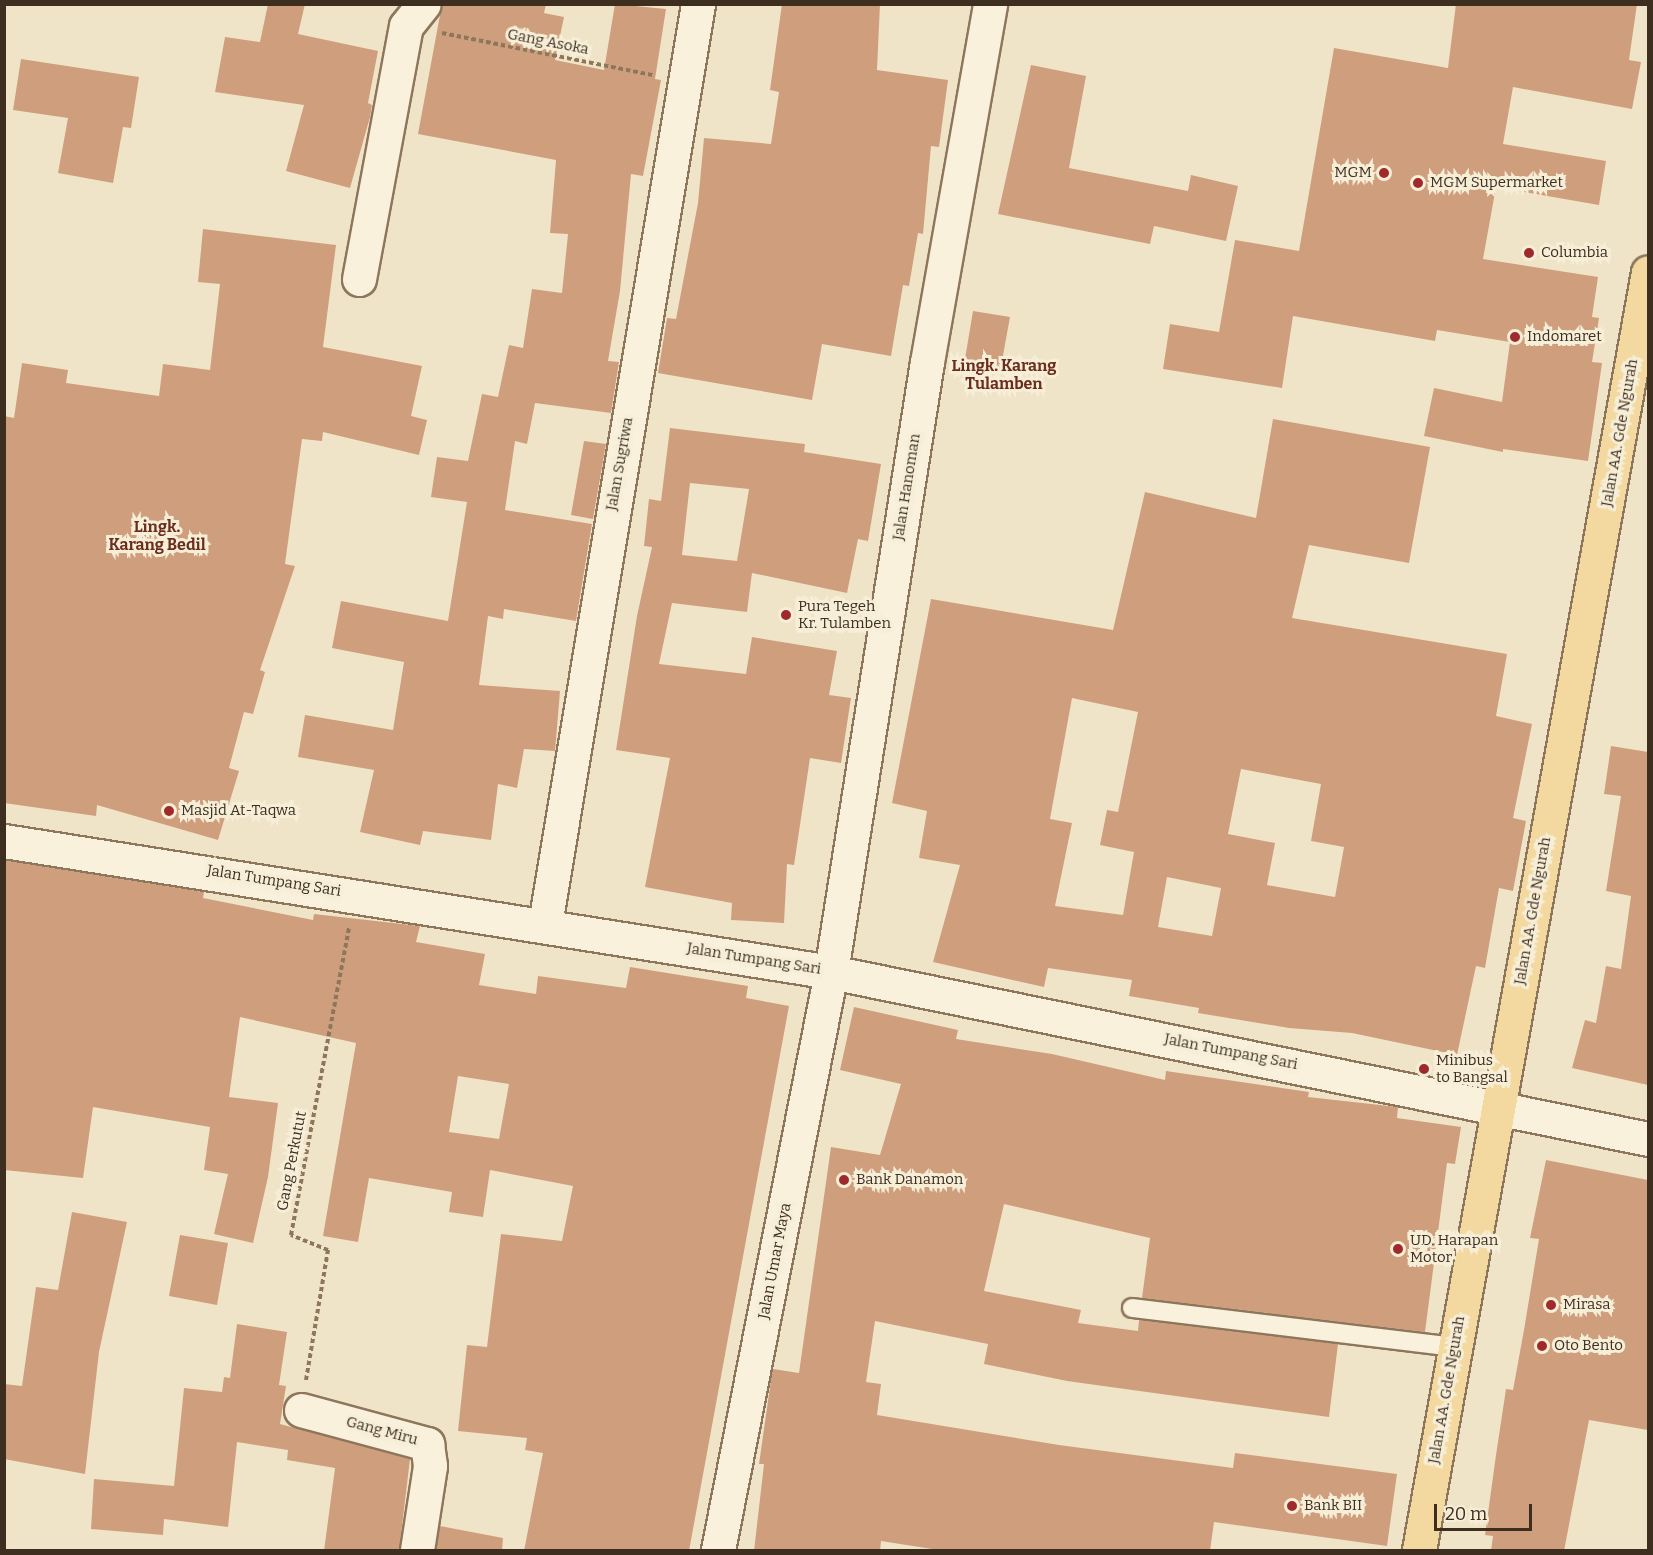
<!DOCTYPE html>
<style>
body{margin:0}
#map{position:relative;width:1653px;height:1555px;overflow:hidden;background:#f0e4c8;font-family:Bitter,serif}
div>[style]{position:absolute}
.building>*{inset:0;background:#cf9f7d}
.path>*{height:4px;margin-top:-2px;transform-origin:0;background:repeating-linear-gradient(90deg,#8d765c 0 4.5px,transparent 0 7.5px)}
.roads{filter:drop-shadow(2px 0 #8d765c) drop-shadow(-2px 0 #8d765c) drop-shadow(0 2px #8d765c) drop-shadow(0 -2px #8d765c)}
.lane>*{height:18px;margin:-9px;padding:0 9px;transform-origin:9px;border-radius:9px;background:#faf1dc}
.street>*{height:33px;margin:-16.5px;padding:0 16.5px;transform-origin:16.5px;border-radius:16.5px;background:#faf1dc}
.secondary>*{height:33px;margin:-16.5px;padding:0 16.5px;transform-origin:16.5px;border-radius:16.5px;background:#faf1dc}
.primary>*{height:33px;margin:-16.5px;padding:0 16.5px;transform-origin:16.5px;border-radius:16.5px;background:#f3d9a0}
.dots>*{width:16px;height:16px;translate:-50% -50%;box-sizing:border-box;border:3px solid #f7eed8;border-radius:50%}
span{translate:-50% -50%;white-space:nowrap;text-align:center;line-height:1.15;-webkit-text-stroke:6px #f7eed8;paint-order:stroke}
.street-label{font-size:15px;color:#3d2e20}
.poi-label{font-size:15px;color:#3d2e20}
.right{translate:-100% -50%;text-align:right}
.left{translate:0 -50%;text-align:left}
.neighbourhood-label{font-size:16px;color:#6b2e1e;font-weight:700}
.frame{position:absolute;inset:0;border:6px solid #3d2e20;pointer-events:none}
.scale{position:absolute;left:1434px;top:1504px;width:98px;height:27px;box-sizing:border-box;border:3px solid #3d2e20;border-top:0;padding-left:8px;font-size:18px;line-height:21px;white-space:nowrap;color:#3d2e20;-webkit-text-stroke:4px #f7eed8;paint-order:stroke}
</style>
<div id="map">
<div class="building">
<div style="clip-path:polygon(268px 4px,305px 4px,298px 34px,378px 51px,368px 103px,372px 105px,370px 117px,350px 188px,286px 171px,304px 105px,215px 92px,225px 37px,260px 42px)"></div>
<div style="clip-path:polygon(442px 4px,546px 4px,544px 13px,564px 17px,555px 60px,604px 70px,615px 4px,666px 9px,655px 79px,661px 80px,643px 176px,631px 174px,620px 291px,608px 361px,619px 362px,611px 413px,535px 403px,527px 444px,515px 441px,505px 510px,592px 524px,576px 621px,504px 609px,503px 619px,488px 616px,479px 685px,560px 691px,555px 751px,524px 749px,517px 788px,498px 784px,491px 840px,423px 831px,420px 845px,360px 832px,374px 770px,298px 757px,305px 715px,393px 730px,404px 662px,332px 648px,341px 601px,448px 621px,467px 502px,431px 497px,437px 457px,468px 461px,482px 394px,498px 397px,509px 345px,523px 348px,532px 289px,562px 293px,568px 234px,550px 233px,556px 160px,418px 134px)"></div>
<div style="clip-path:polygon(782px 4px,880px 4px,877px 70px,948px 80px,939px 147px,931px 146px,923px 234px,918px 233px,909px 286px,903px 285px,891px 356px,822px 344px,812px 400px,658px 373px,667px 318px,676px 319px,698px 203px,704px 138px,771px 144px,779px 92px,770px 90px)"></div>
<div style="clip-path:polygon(1456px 4px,1637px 4px,1629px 60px,1641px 62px,1632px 109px,1513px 87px,1503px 144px,1606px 161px,1599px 205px,1496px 187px,1483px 259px,1598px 277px,1592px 317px,1599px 318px,1592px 362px,1602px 363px,1588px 461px,1503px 449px,1503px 452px,1424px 436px,1434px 388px,1502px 402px,1510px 342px,1437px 330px,1435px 341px,1293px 316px,1282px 388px,1163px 369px,1170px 324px,1219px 332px,1235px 240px,1299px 251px,1334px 48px,1448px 68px)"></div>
<div style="clip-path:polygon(21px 59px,139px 77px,131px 128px,123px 127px,113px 183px,58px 173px,68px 118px,13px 110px)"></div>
<div style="clip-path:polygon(1031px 65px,1086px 76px,1069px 168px,1188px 191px,1191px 175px,1238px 186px,1226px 241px,1154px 226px,1150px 244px,998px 214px)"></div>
<div style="clip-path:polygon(203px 229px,336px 245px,323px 347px,422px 366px,411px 416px,427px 420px,419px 455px,323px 432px,322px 441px,302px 439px,285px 564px,295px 566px,260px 670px,265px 672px,253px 714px,244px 712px,229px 768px,239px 771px,218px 840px,97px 805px,96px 816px,4px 803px,4px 416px,14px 418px,22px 363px,68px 370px,66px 383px,159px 396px,163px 364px,210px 370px,220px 284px,198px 282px)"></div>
<div style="clip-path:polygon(973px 311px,1010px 317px,1000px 372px,964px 365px)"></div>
<div style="clip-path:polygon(evenodd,1273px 419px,1430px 447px,1409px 563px,1309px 545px,1292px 618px,1507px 654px,1496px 716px,1532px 724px,1513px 818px,1526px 821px,1513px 891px,1499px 888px,1485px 968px,1476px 966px,1457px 1055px,1352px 1033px,1289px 1028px,1198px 1013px,1199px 1008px,1129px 996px,1132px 980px,1048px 968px,1044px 987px,933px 962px,960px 865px,919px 858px,927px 811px,892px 803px,931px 599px,1113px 630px,1145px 492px,1256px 518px,1273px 419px,1072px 698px,1138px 712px,1118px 812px,1107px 810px,1100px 845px,1134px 852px,1123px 915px,1055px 906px,1072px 823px,1050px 819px,1072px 698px,1273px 419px,1241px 769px,1321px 784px,1311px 841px,1344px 847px,1335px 897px,1267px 885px,1275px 843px,1228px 834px,1241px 769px,1273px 419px,1167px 877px,1221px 888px,1212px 936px,1158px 927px,1167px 877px)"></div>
<div style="clip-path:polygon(evenodd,670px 428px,805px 444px,804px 452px,881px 464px,868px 541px,858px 539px,847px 593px,752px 573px,747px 612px,672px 603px,659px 664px,746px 674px,752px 637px,837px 651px,829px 695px,851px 698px,841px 763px,810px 758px,794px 865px,787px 864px,784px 923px,731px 920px,732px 903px,645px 887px,670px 758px,616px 750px,637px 616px,652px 547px,644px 546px,649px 499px,661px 501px,670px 428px,690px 483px,749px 489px,737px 561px,682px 555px,690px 483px)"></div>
<div style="clip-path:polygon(584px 441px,606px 444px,593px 519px,571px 515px)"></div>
<div style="clip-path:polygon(1611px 746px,1648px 752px,1648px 1085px,1572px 1068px,1585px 1020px,1596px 1023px,1606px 966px,1621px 969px,1631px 896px,1606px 891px,1621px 796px,1604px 794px)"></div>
<div style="clip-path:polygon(evenodd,4px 860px,204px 892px,203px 898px,313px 920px,314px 914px,420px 926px,416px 942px,485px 954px,479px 985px,536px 994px,538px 976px,626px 988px,630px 967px,748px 986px,746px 998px,789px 1006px,689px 1551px,524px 1551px,543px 1453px,525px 1450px,527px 1438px,458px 1431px,467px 1345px,487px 1347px,501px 1234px,562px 1241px,573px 1186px,490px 1170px,483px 1217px,449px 1212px,452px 1192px,369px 1178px,358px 1242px,323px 1236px,356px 1043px,240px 1017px,229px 1097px,278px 1103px,268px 1177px,253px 1243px,214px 1234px,228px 1174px,204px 1170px,210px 1127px,93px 1107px,83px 1178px,4px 1170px,4px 860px,458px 1076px,509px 1084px,499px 1139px,449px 1132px,458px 1076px)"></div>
<div style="clip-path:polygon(854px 1007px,958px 1030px,956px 1039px,1052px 1054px,1165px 1080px,1166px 1071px,1309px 1092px,1308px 1097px,1398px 1107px,1397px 1118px,1461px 1127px,1455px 1164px,1447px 1163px,1425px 1332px,1142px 1298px,1150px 1238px,1004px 1204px,984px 1291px,1081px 1310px,1078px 1323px,1138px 1331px,1139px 1320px,1338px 1344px,1329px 1417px,1067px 1381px,984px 1364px,988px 1344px,875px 1321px,866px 1382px,881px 1384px,877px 1415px,1059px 1445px,1233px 1468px,1235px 1453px,1397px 1474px,1387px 1546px,1214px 1522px,1210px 1551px,945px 1551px,881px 1541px,880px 1551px,754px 1551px,764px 1464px,759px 1464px,772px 1373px,773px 1369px,799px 1373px,831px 1147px,880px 1155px,901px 1084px,840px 1070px)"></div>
<div style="clip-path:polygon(1546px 1160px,1648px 1180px,1648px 1430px,1589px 1420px,1564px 1551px,1491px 1551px,1493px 1536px,1485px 1535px,1496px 1455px,1506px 1389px,1513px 1390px,1524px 1330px,1539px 1239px,1530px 1238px)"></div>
<div style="clip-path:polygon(72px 1212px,127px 1222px,99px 1352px,85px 1474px,4px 1459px,4px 1384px,22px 1386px,36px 1287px,58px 1290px)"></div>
<div style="clip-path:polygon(180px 1235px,228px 1243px,217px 1305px,169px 1296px)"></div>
<div style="clip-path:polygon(237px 1324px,287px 1332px,279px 1385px,286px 1386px,280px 1424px,410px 1459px,399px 1551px,324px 1551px,335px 1468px,287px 1460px,288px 1450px,237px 1442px,228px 1527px,164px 1519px,163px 1535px,91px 1529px,94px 1479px,174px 1486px,184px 1388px,222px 1392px,224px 1377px,230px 1378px)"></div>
<div style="clip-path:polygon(440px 1526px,503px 1538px,502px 1551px,436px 1551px)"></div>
</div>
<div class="path">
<div style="left:442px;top:33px;width:215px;rotate:11.3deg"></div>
<div style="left:306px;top:1380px;width:132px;rotate:-80.4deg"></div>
<div style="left:328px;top:1250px;width:40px;rotate:-158deg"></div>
<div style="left:291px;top:1235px;width:313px;rotate:-79.3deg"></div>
</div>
<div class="roads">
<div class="lane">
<div style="left:1132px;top:1308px;width:324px;rotate:6.9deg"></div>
</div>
<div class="street">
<div style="left:359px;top:279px;width:257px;rotate:-79.5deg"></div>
<div style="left:406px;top:26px;width:28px;rotate:-51deg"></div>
<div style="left:545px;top:924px;width:933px;rotate:-80.56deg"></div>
<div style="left:301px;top:1410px;width:131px;rotate:15.1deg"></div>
<div style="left:427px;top:1444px;width:22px;rotate:82deg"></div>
<div style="left:430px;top:1466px;width:85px;rotate:98.8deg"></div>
<div style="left:718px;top:1550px;width:589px;rotate:-78.94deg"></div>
<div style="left:831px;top:972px;width:618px;rotate:-81.06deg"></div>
<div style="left:927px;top:362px;width:364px;rotate:-80deg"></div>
</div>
<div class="secondary">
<div style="left:4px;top:841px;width:837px;rotate:9deg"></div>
<div style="left:831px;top:972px;width:834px;rotate:11.55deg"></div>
</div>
<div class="primary">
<div style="left:1419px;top:1550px;width:1298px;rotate:-79.84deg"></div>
</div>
</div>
<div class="dots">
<div style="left:1384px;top:173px;background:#9e2a2b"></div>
<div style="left:1418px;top:183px;background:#9e2a2b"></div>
<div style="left:1529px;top:253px;background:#9e2a2b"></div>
<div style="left:1515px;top:337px;background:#9e2a2b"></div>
<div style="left:786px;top:615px;background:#9e2a2b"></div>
<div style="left:169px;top:811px;background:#9e2a2b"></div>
<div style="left:1424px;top:1069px;background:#9e2a2b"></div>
<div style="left:844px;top:1180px;background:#9e2a2b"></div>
<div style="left:1398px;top:1249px;background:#9e2a2b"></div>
<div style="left:1551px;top:1305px;background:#9e2a2b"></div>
<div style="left:1542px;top:1346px;background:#9e2a2b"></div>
<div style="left:1292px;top:1506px;background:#9e2a2b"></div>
</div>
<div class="street-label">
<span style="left:548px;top:42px;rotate:11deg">Gang Asoka</span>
<span style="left:1620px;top:433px;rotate:-80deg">Jalan AA. Gde Ngurah</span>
<span style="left:620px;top:464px;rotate:-80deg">Jalan Sugriwa</span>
<span style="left:907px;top:487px;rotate:-81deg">Jalan Hanoman</span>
<span style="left:274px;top:881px;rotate:9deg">Jalan Tumpang Sari</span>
<span style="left:1533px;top:911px;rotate:-80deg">Jalan AA. Gde Ngurah</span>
<span style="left:754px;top:959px;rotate:9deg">Jalan Tumpang Sari</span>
<span style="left:1231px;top:1052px;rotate:11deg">Jalan Tumpang Sari</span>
<span style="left:292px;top:1161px;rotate:-79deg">Gang Perkutut</span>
<span style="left:775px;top:1261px;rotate:-79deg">Jalan Umar Maya</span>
<span style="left:1447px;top:1390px;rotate:-80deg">Jalan AA. Gde Ngurah</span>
<span style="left:382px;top:1431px;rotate:15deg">Gang Miru</span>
</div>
<div class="poi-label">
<span class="right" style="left:1372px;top:173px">MGM</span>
<span class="left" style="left:1430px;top:183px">MGM Supermarket</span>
<span class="left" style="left:1541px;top:253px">Columbia</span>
<span class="left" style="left:1527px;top:337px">Indomaret</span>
<span class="left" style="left:798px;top:615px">Pura Tegeh<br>Kr. Tulamben</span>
<span class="left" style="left:181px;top:811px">Masjid At-Taqwa</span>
<span class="left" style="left:1436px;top:1069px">Minibus<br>to Bangsal</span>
<span class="left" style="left:856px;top:1180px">Bank Danamon</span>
<span class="left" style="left:1410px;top:1249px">UD. Harapan<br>Motor</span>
<span class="left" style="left:1563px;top:1305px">Mirasa</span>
<span class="left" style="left:1554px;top:1346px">Oto Bento</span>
<span class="left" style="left:1304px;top:1506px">Bank BII</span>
</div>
<div class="neighbourhood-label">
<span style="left:1004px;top:375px">Lingk. Karang<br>Tulamben</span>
<span style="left:157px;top:536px">Lingk.<br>Karang Bedil</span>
</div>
<div class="frame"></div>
<div class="scale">20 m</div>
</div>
